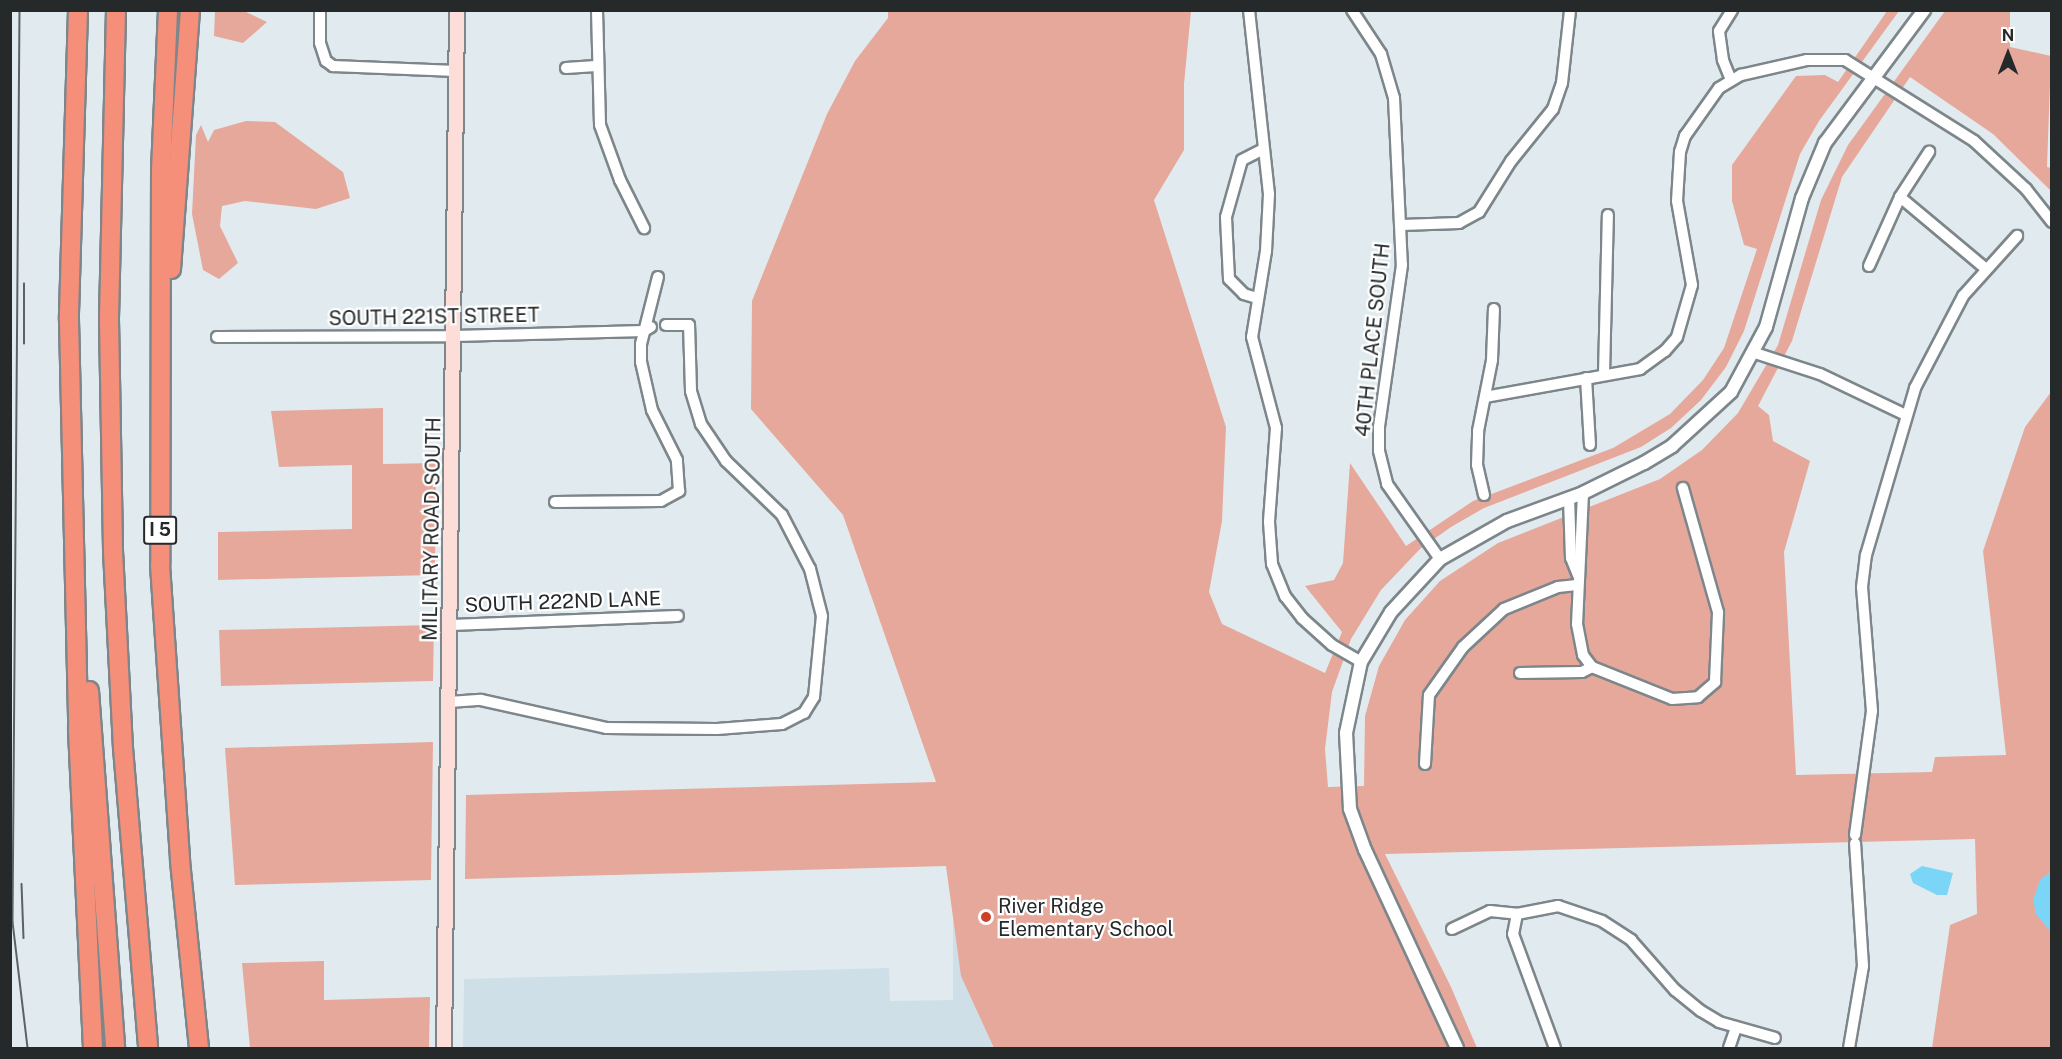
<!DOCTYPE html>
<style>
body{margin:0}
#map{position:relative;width:2062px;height:1059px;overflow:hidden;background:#e1ebef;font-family:"Public Sans",sans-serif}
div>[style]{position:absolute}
.built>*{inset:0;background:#cfdfe7}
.green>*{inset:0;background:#e6a89b}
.water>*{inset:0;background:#7ad5f6}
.roads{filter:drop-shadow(2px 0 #7d868a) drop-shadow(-2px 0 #7d868a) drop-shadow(0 2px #7d868a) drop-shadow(0 -2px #7d868a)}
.minor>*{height:10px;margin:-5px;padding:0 5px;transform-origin:5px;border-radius:5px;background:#fff}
.tertiary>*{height:12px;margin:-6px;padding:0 6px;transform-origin:6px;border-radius:6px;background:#fff}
.secondary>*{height:14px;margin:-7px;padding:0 7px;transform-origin:7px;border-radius:7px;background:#fcddd7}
.motorway>*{height:18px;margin:-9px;padding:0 9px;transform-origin:9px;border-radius:9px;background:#f68f7a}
.tram>*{height:1.5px;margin:-0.75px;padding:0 0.75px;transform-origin:0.75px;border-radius:0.75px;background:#5c6264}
.dots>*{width:16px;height:16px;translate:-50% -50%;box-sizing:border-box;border:3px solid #fff;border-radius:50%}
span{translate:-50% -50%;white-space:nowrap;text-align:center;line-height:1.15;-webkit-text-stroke:4.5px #fff;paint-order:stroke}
.shield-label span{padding:2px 4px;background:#fff;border:2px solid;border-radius:4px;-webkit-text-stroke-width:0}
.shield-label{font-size:18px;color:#25292a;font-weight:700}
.street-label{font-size:20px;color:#25292a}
.poi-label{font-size:20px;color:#25292a}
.left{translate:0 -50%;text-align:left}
.frame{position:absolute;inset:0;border:12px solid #25292a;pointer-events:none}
.north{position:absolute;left:1978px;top:24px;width:60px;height:60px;-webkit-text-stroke:4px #fff;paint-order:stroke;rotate:0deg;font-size:16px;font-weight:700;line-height:24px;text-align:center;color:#25292a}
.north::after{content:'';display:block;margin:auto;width:21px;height:27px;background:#25292a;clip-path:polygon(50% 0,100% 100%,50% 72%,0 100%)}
</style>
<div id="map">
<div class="built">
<div style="clip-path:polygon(953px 866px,1020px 1048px,463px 1048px,464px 979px,889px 968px,890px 1001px,953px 1000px)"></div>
</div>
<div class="green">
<div style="clip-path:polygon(244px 11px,267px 22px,243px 43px,214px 36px,215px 11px)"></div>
<div style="clip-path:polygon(888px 11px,1191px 11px,1184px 84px,1184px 150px,1154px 200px,1226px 427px,1222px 521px,1209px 592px,1222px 624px,1325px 673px,1342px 632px,1305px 586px,1334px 580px,1343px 563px,1350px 463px,1406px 546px,1473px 501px,1613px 448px,1670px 414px,1703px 380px,1724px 348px,1757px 249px,1744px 245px,1732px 201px,1732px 165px,1796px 76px,1825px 75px,1838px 82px,1887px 11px,1899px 11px,1819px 121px,1800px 154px,1744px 331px,1726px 367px,1701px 400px,1671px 428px,1641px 447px,1484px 508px,1451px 527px,1420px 549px,1381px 590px,1351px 639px,1332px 692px,1325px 749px,1328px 787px,1364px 786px,1365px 716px,1379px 666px,1405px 620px,1440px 581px,1498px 543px,1660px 479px,1702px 450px,1738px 413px,1778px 345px,1821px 200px,1848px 145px,1945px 11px,2010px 11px,2010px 47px,2051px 56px,2047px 167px,2051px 168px,2051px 191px,1993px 134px,1910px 77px,1842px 177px,1792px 341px,1758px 406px,1769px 415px,1773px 441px,1810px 461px,1784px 552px,1796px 775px,1932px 772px,1935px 757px,2006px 755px,1983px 551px,2025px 427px,2051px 392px,2051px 1048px,1932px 1048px,1950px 925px,1977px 914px,1975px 839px,1385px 854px,1451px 987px,1477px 1048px,994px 1048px,961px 976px,946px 866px,465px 879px,466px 795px,936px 782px,843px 515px,751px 409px,752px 301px,827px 114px,855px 61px,888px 18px)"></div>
<div style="clip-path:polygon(246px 121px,275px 122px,343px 172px,350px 198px,316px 209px,245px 201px,222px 206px,220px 226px,238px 263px,219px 279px,203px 270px,192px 214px,196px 135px,201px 125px,208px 142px,214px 130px)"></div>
<div style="clip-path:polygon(383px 408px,383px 464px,436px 463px,435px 575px,218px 580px,218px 532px,352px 529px,352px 465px,279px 467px,271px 411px)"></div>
<div style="clip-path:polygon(434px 625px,433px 681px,221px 686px,219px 630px)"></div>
<div style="clip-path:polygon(433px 742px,431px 880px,235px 885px,225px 748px)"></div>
<div style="clip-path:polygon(324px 961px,324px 1000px,430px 997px,429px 1048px,250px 1048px,242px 963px)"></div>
</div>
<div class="water">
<div style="clip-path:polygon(1922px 866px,1953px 873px,1947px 895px,1937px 895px,1913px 883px,1910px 874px)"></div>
<div style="clip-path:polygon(2051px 871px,2051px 932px,2036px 914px,2033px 900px,2040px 880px)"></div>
</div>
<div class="roads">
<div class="minor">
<div style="left:320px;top:10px;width:33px;rotate:90deg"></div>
<div style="left:320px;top:43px;width:19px;rotate:72deg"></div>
<div style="left:326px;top:61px;width:9px;rotate:36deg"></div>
<div style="left:333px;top:66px;width:123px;rotate:2.3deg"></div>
<div style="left:597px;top:10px;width:115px;rotate:88.5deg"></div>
<div style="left:600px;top:125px;width:59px;rotate:70deg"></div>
<div style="left:620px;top:180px;width:54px;rotate:63.4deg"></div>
<div style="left:1249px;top:10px;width:185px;rotate:83.8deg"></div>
<div style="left:1269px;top:194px;width:57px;rotate:93deg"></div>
<div style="left:1266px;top:251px;width:87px;rotate:99.2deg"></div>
<div style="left:1252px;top:337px;width:94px;rotate:75.2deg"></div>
<div style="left:1276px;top:428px;width:94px;rotate:94.3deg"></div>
<div style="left:1269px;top:522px;width:42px;rotate:85.9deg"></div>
<div style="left:1272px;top:564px;width:35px;rotate:68deg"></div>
<div style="left:1285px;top:596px;width:28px;rotate:52deg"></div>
<div style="left:1302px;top:618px;width:40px;rotate:42deg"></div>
<div style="left:1332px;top:645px;width:34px;rotate:30deg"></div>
<div style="left:1352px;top:10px;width:53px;rotate:56.6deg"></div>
<div style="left:1381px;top:54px;width:46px;rotate:73.5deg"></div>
<div style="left:1394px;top:98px;width:167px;rotate:87.3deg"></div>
<div style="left:1402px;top:265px;width:164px;rotate:98.1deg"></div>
<div style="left:1379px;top:427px;width:24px;rotate:90deg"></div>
<div style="left:1379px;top:451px;width:34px;rotate:76deg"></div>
<div style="left:1387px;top:484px;width:92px;rotate:54.8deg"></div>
<div style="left:566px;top:68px;width:30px;rotate:-4deg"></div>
<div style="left:1731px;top:80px;width:22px;rotate:-112deg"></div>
<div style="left:1723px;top:60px;width:29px;rotate:-98deg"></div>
<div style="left:1719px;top:31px;width:25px;rotate:-58deg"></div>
<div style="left:1900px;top:197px;width:112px;rotate:39.9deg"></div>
<div style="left:1402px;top:225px;width:57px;rotate:-2deg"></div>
<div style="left:1459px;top:223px;width:23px;rotate:-29deg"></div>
<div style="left:1479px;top:212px;width:60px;rotate:-57.9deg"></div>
<div style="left:1511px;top:161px;width:67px;rotate:-51.1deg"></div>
<div style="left:1553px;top:109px;width:28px;rotate:-71deg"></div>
<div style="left:1562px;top:83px;width:73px;rotate:-83.7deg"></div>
<div style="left:1869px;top:266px;width:76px;rotate:-65.8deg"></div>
<div style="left:1900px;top:197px;width:54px;rotate:-57.2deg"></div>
<div style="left:1257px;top:298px;width:14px;rotate:-163deg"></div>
<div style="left:1244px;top:294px;width:21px;rotate:-135deg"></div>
<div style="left:1229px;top:279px;width:62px;rotate:-92.8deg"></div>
<div style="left:1226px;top:217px;width:59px;rotate:-74.3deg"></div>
<div style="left:1242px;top:160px;width:22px;rotate:-27deg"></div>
<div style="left:217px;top:337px;width:237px;rotate:-0.2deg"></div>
<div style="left:454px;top:336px;width:190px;rotate:-1.5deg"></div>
<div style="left:644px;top:331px;width:8px;rotate:-30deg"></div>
<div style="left:1755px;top:353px;width:68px;rotate:17.9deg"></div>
<div style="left:1820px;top:374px;width:95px;rotate:25.5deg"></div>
<div style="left:1604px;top:374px;width:159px;rotate:-88.6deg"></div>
<div style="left:1586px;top:378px;width:67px;rotate:86.6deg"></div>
<div style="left:1485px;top:397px;width:158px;rotate:-10.2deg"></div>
<div style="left:1640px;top:369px;width:31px;rotate:-36deg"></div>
<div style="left:1665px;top:351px;width:18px;rotate:-49deg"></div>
<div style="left:1677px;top:337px;width:54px;rotate:-73.9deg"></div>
<div style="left:1692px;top:285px;width:85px;rotate:-100.1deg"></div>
<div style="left:1677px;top:201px;width:49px;rotate:-86.5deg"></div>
<div style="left:1680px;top:152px;width:17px;rotate:-73deg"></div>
<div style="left:1685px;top:136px;width:59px;rotate:-54.7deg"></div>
<div style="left:1719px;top:88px;width:26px;rotate:-31deg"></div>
<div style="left:1741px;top:75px;width:68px;rotate:-12.8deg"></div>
<div style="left:1807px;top:60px;width:38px"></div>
<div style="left:1845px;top:60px;width:152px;rotate:32.1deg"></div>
<div style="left:1974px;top:141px;width:71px;rotate:42.7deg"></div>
<div style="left:2026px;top:189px;width:42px;rotate:51.8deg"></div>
<div style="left:1583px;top:493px;width:131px;rotate:92.6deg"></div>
<div style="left:1577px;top:624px;width:32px;rotate:79deg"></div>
<div style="left:1583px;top:655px;width:15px;rotate:53deg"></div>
<div style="left:1484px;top:495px;width:31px;rotate:-103deg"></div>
<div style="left:1477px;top:465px;width:34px;rotate:-88deg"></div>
<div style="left:1478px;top:431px;width:72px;rotate:-78.8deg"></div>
<div style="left:1492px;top:360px;width:51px;rotate:-87.8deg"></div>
<div style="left:1569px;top:498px;width:60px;rotate:88.1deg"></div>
<div style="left:1571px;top:558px;width:18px;rotate:68deg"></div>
<div style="left:555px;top:502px;width:106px;rotate:-0.5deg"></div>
<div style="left:661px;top:501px;width:21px;rotate:-29deg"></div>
<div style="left:679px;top:491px;width:31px;rotate:-94deg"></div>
<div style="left:677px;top:460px;width:56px;rotate:-116.6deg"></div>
<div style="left:652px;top:410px;width:49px;rotate:-102.9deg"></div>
<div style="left:641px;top:362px;width:18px;rotate:-90deg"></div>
<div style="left:641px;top:344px;width:69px;rotate:-75.8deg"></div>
<div style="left:450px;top:625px;width:228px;rotate:-2.3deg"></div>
<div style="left:1592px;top:667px;width:86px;rotate:21.8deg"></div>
<div style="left:1672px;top:699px;width:26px;rotate:-4deg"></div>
<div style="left:1698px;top:697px;width:23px;rotate:-41deg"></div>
<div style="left:1715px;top:682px;width:70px;rotate:-87.5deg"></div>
<div style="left:1718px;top:612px;width:129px;rotate:-105.8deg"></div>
<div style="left:1520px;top:673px;width:62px;rotate:-0.9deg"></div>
<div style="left:1582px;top:672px;width:11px;rotate:-27deg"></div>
<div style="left:449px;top:702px;width:32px;rotate:-4deg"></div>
<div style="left:481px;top:700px;width:128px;rotate:12.6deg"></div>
<div style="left:606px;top:728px;width:111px;rotate:0.5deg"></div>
<div style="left:717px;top:729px;width:65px;rotate:-4.4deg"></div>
<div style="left:782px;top:724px;width:25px;rotate:-27deg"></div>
<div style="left:804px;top:713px;width:19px;rotate:-58deg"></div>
<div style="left:814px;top:697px;width:81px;rotate:-84.4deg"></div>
<div style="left:822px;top:616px;width:49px;rotate:-104.3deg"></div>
<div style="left:810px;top:569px;width:61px;rotate:-117.4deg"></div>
<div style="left:782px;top:515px;width:78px;rotate:-136deg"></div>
<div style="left:726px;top:461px;width:45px;rotate:-124deg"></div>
<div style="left:701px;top:424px;width:34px;rotate:-107deg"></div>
<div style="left:691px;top:391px;width:66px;rotate:-91.7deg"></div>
<div style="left:689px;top:325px;width:23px;rotate:180deg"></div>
<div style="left:1425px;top:764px;width:69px;rotate:-86.7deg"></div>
<div style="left:1429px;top:695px;width:59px;rotate:-54.7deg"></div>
<div style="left:1463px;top:647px;width:56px;rotate:-42.8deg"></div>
<div style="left:1504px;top:609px;width:58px;rotate:-22.2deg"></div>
<div style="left:1558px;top:587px;width:19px;rotate:-6deg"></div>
<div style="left:1855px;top:835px;width:125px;rotate:-82.2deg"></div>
<div style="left:1872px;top:711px;width:124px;rotate:-94.6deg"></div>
<div style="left:1862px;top:587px;width:32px;rotate:-83deg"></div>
<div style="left:1866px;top:555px;width:174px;rotate:-73.6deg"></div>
<div style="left:1915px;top:388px;width:104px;rotate:-62.4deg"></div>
<div style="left:1963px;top:296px;width:81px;rotate:-48deg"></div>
<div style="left:1517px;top:914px;width:42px;rotate:-11deg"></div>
<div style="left:1558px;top:906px;width:46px;rotate:18.8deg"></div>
<div style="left:1602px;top:921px;width:35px;rotate:33deg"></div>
<div style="left:1631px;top:940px;width:67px;rotate:48.7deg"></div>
<div style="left:1675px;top:990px;width:33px;rotate:39deg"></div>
<div style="left:1701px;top:1011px;width:21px;rotate:31deg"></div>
<div style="left:1719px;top:1022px;width:58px;rotate:15.9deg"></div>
<div style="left:1452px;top:929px;width:42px;rotate:-25.3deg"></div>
<div style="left:1490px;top:911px;width:27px;rotate:6deg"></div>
<div style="left:1517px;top:914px;width:20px;rotate:101deg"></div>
<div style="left:1513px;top:934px;width:121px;rotate:69.8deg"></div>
<div style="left:1729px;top:1048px;width:21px;rotate:-71deg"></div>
<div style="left:1849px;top:1048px;width:83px;rotate:-80.3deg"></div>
<div style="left:1863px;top:966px;width:123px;rotate:-93.7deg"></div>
</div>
<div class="tertiary">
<div style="left:1457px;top:1048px;width:218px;rotate:-114.9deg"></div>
<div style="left:1365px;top:850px;width:44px;rotate:-110.1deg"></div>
<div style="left:1350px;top:809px;width:76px;rotate:-93deg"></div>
<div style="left:1346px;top:733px;width:73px;rotate:-78.1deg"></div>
<div style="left:1361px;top:662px;width:58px;rotate:-59deg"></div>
<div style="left:1391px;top:612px;width:72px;rotate:-47.2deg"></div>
<div style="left:1440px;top:559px;width:77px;rotate:-29.6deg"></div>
<div style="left:1507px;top:521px;width:81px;rotate:-20.2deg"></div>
<div style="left:1583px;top:493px;width:68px;rotate:-26.2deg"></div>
<div style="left:1644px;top:463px;width:33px;rotate:-31deg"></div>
<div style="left:1672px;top:446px;width:80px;rotate:-42.5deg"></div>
<div style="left:1731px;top:392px;width:74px;rotate:-61.7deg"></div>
<div style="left:1766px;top:327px;width:134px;rotate:-74.4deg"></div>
<div style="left:1802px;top:198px;width:60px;rotate:-67.3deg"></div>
<div style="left:1825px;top:143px;width:166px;rotate:-53.3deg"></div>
</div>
<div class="secondary">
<div style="left:444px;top:1048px;width:1038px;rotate:-89.28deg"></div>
</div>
<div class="motorway">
<div style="left:78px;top:10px;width:310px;rotate:91.7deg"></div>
<div style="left:69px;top:320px;width:410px;rotate:88.7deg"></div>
<div style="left:78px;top:730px;width:318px;rotate:87.3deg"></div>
<div style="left:116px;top:10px;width:310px;rotate:91.3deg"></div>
<div style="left:109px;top:320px;width:231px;rotate:89deg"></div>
<div style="left:113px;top:551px;width:197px;rotate:87.1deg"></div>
<div style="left:123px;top:748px;width:301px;rotate:85.2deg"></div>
<div style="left:168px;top:10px;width:159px;rotate:92.5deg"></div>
<div style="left:161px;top:169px;width:396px;rotate:90.1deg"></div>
<div style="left:160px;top:565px;width:297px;rotate:86.1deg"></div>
<div style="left:180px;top:861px;width:188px;rotate:84.2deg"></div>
<div style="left:171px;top:269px;width:260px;rotate:-85.8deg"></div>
<div style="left:89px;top:691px;width:358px;rotate:85.8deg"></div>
</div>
</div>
<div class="tram">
<div style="left:20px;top:10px;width:912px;rotate:90.44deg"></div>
<div style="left:13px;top:922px;width:127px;rotate:83.2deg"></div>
<div style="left:24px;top:344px;width:60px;rotate:-90deg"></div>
<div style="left:22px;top:884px;width:54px;rotate:87.9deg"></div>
</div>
<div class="dots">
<div style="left:986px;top:917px;background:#cb4028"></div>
</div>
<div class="shield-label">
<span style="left:160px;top:530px">I 5</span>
</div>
<div class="street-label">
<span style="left:434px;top:317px;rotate:-1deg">SOUTH 221ST STREET</span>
<span style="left:1373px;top:340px;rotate:-84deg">40TH PLACE SOUTH</span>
<span style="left:432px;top:529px;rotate:-89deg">MILITARY ROAD SOUTH</span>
<span style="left:563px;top:602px;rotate:-2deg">SOUTH 222ND LANE</span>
</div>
<div class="poi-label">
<span class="left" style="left:998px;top:918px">River Ridge<br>Elementary School</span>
</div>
<div class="frame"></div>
<div class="north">N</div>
</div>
